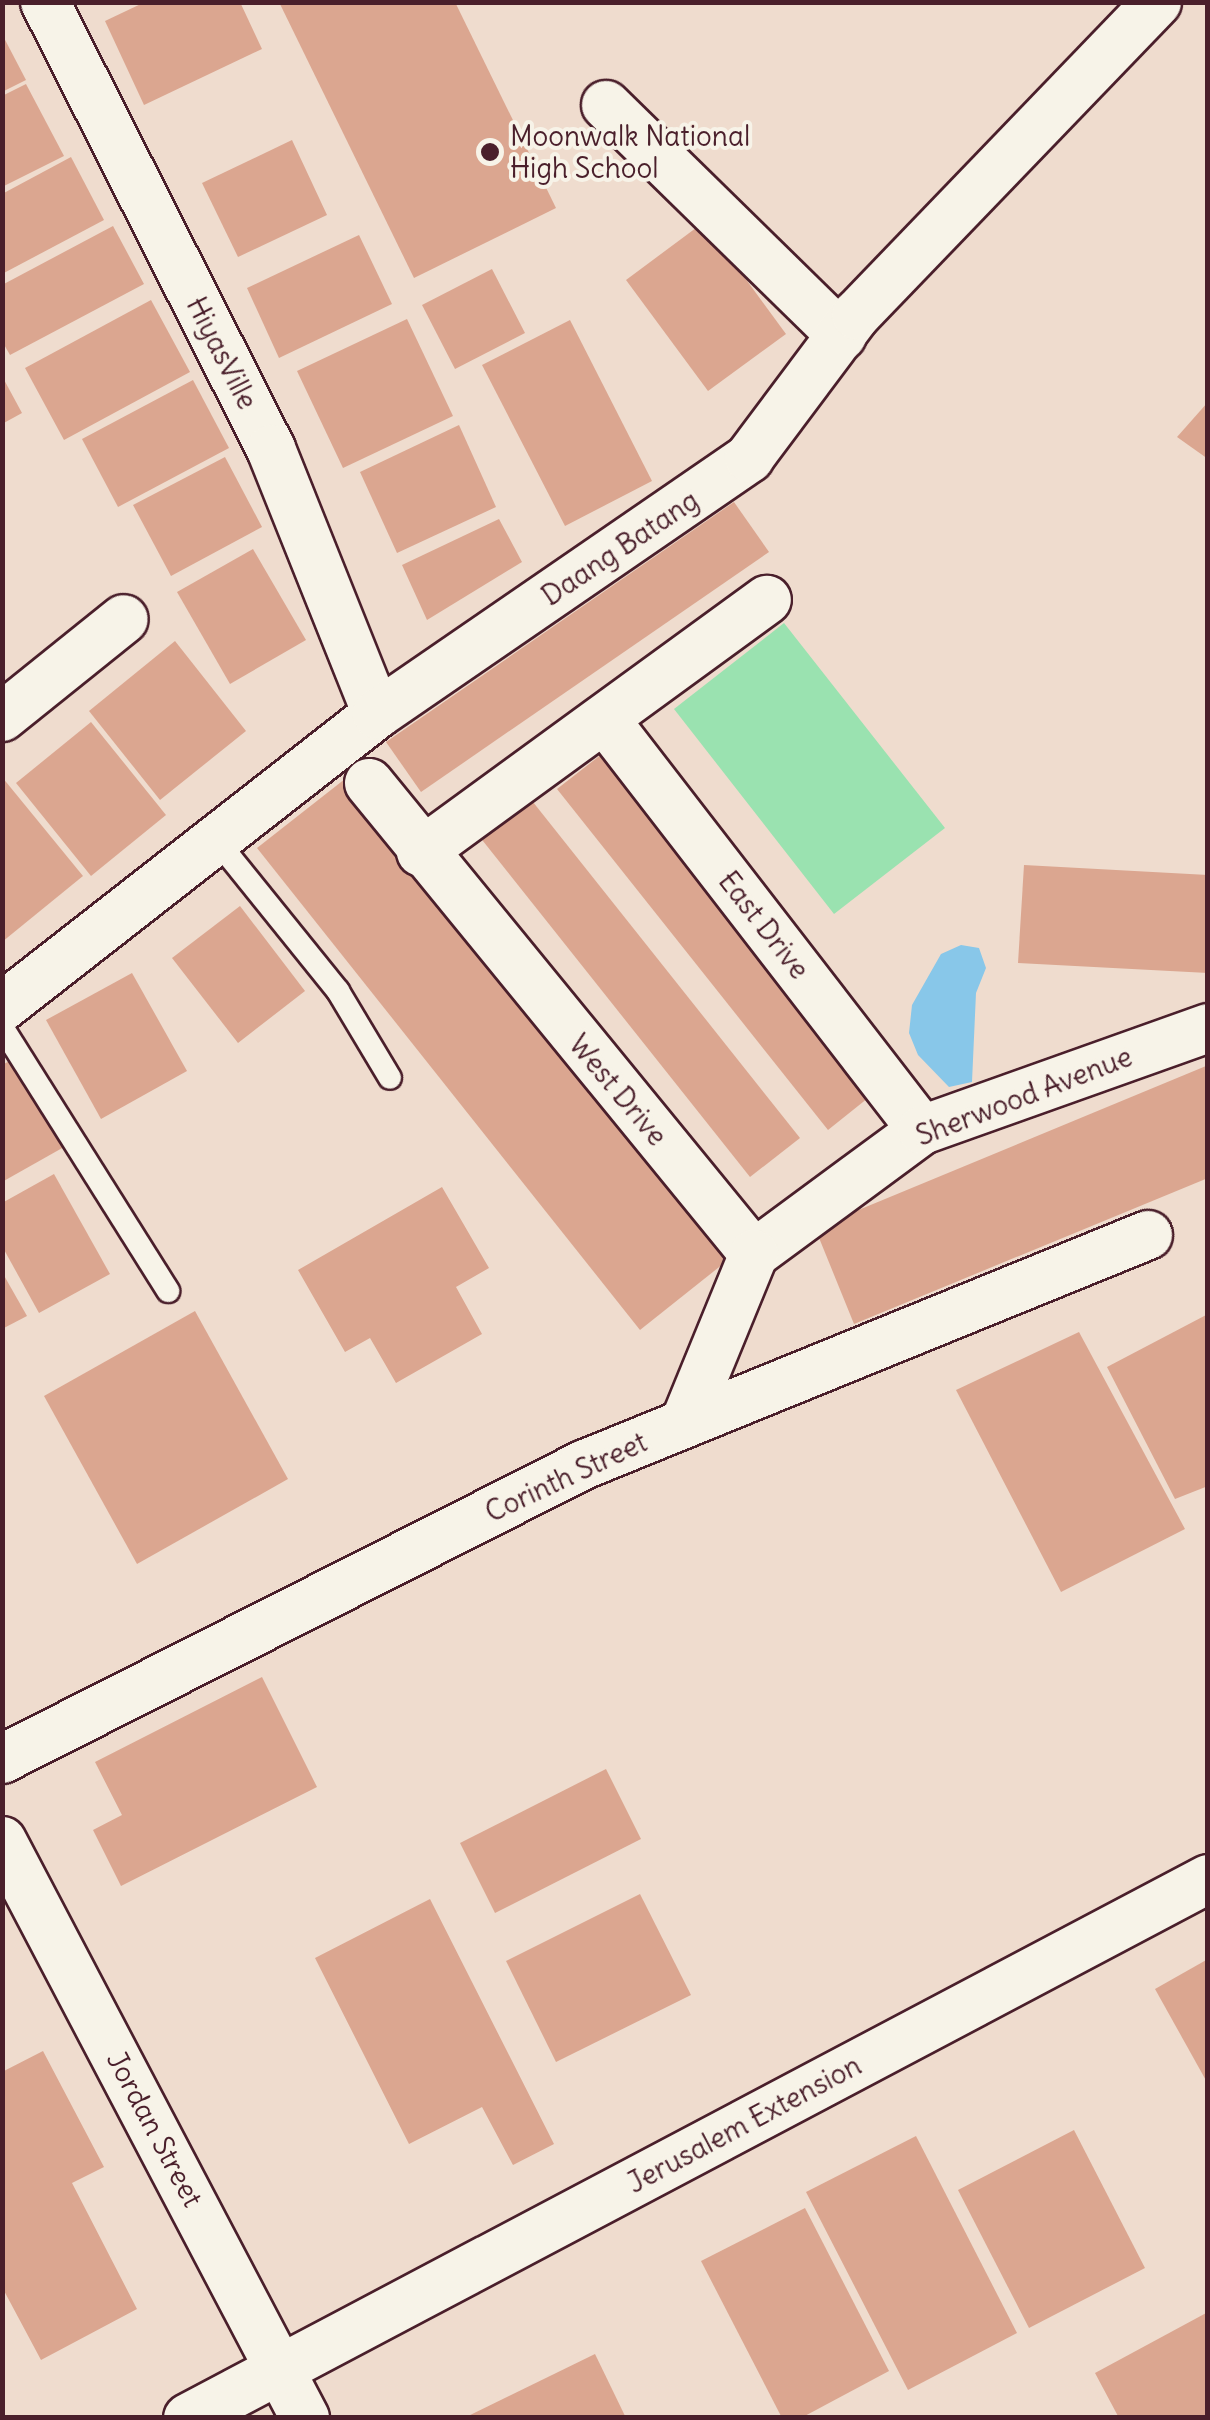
<!DOCTYPE html>
<style>
body{margin:0}
#map{position:relative;width:1210px;height:2420px;overflow:hidden;background:#efdcce;font-family:Delius,sans-serif}
div>[style]{position:absolute}
.green>*{inset:0;background:#9ae2b0}
.water>*{inset:0;background:#88c7e9}
.building>*{inset:0;background:#dba690}
.roads{filter:drop-shadow(2px 0 #4a1f2b) drop-shadow(-2px 0 #4a1f2b) drop-shadow(0 2px #4a1f2b) drop-shadow(0 -2px #4a1f2b)}
.service>*{height:22px;margin:-11px;padding:0 11px;transform-origin:11px;border-radius:11px;background:#f7f3e8}
.minor>*{height:48px;margin:-24px;padding:0 24px;transform-origin:24px;border-radius:24px;background:#f7f3e8}
.dots>*{width:28px;height:28px;translate:-50% -50%;box-sizing:border-box;border:5px solid #f7f3e8;border-radius:50%}
span{translate:-50% -50%;white-space:nowrap;text-align:center;line-height:1.15;-webkit-text-stroke:8px #f7f3e8;paint-order:stroke}
.poi-label{font-size:28px;color:#4a1f2b}
.left{translate:0 -50%;text-align:left}
.street-label{font-size:28px;color:#4a1f2b}
.frame{position:absolute;inset:0;border:5px solid #4a1f2b;pointer-events:none}
</style>
<div id="map">
<div class="green">
<div style="clip-path:polygon(784px 623px,945px 828px,834px 914px,674px 709px)"></div>
</div>
<div class="water">
<div style="clip-path:polygon(961px 945px,979px 948px,986px 968px,976px 993px,972px 1082px,949px 1087px,918px 1055px,909px 1033px,912px 1005px,941px 954px)"></div>
</div>
<div class="building">
<div style="clip-path:polygon(145px 2px,240px 2px,262px 49px,144px 105px,105px 21px)"></div>
<div style="clip-path:polygon(279px 2px,455px 2px,556px 208px,414px 278px)"></div>
<div style="clip-path:polygon(2px 34px,26px 80px,2px 92px)"></div>
<div style="clip-path:polygon(26px 84px,64px 156px,2px 187px,2px 96px)"></div>
<div style="clip-path:polygon(292px 140px,327px 215px,238px 257px,202px 183px)"></div>
<div style="clip-path:polygon(71px 157px,104px 220px,2px 274px,2px 194px)"></div>
<div style="clip-path:polygon(704px 222px,786px 334px,708px 391px,626px 280px)"></div>
<div style="clip-path:polygon(113px 226px,144px 284px,10px 355px,2px 341px,2px 285px)"></div>
<div style="clip-path:polygon(359px 235px,392px 304px,279px 358px,247px 288px)"></div>
<div style="clip-path:polygon(492px 269px,525px 333px,455px 369px,422px 305px)"></div>
<div style="clip-path:polygon(151px 300px,190px 372px,64px 440px,25px 368px)"></div>
<div style="clip-path:polygon(407px 319px,453px 416px,343px 468px,297px 371px)"></div>
<div style="clip-path:polygon(570px 320px,652px 481px,565px 526px,482px 365px)"></div>
<div style="clip-path:polygon(2px 376px,22px 413px,2px 424px)"></div>
<div style="clip-path:polygon(193px 380px,229px 448px,118px 507px,82px 439px)"></div>
<div style="clip-path:polygon(1208px 402px,1208px 459px,1177px 437px)"></div>
<div style="clip-path:polygon(459px 425px,496px 507px,397px 553px,360px 472px)"></div>
<div style="clip-path:polygon(225px 457px,262px 527px,171px 576px,133px 505px)"></div>
<div style="clip-path:polygon(734px 502px,769px 552px,421px 792px,386px 742px)"></div>
<div style="clip-path:polygon(499px 519px,522px 562px,427px 620px,402px 565px)"></div>
<div style="clip-path:polygon(253px 549px,306px 640px,230px 684px,177px 592px)"></div>
<div style="clip-path:polygon(175px 641px,246px 731px,160px 800px,89px 711px)"></div>
<div style="clip-path:polygon(91px 722px,166px 815px,91px 876px,16px 783px)"></div>
<div style="clip-path:polygon(607px 750px,878px 1090px,828px 1130px,557px 789px)"></div>
<div style="clip-path:polygon(350px 775px,733px 1256px,640px 1330px,257px 848px)"></div>
<div style="clip-path:polygon(2px 777px,83px 876px,2px 942px)"></div>
<div style="clip-path:polygon(529px 797px,800px 1138px,750px 1177px,479px 836px)"></div>
<div style="clip-path:polygon(1024px 865px,1208px 875px,1208px 973px,1018px 963px)"></div>
<div style="clip-path:polygon(240px 906px,305px 991px,238px 1043px,172px 958px)"></div>
<div style="clip-path:polygon(132px 973px,187px 1071px,101px 1119px,46px 1020px)"></div>
<div style="clip-path:polygon(15px 1058px,64px 1147px,2px 1182px,2px 1065px)"></div>
<div style="clip-path:polygon(1206px 1066px,1208px 1178px,854px 1324px,815px 1228px)"></div>
<div style="clip-path:polygon(54px 1174px,110px 1274px,39px 1313px,2px 1246px,2px 1203px)"></div>
<div style="clip-path:polygon(442px 1187px,489px 1268px,456px 1287px,482px 1334px,396px 1383px,370px 1338px,345px 1352px,298px 1270px)"></div>
<div style="clip-path:polygon(2px 1272px,27px 1316px,2px 1329px)"></div>
<div style="clip-path:polygon(195px 1311px,288px 1479px,137px 1564px,44px 1396px)"></div>
<div style="clip-path:polygon(1208px 1314px,1208px 1486px,1175px 1499px,1107px 1367px)"></div>
<div style="clip-path:polygon(1079px 1332px,1185px 1529px,1061px 1592px,956px 1390px)"></div>
<div style="clip-path:polygon(262px 1677px,317px 1787px,121px 1886px,93px 1830px,122px 1815px,95px 1762px)"></div>
<div style="clip-path:polygon(606px 1769px,641px 1839px,495px 1913px,460px 1843px)"></div>
<div style="clip-path:polygon(640px 1894px,691px 1995px,556px 2062px,506px 1961px)"></div>
<div style="clip-path:polygon(430px 1899px,554px 2144px,513px 2165px,482px 2107px,409px 2144px,315px 1958px)"></div>
<div style="clip-path:polygon(1208px 1959px,1208px 2084px,1155px 1989px)"></div>
<div style="clip-path:polygon(43px 2051px,104px 2167px,72px 2183px,137px 2309px,41px 2360px,2px 2287px,2px 2072px)"></div>
<div style="clip-path:polygon(1074px 2130px,1145px 2268px,1029px 2328px,958px 2190px)"></div>
<div style="clip-path:polygon(916px 2136px,1017px 2333px,908px 2390px,806px 2192px)"></div>
<div style="clip-path:polygon(805px 2208px,889px 2371px,801px 2418px,782px 2418px,701px 2261px)"></div>
<div style="clip-path:polygon(1208px 2312px,1208px 2418px,1119px 2418px,1095px 2373px)"></div>
<div style="clip-path:polygon(595px 2354px,626px 2418px,464px 2418px)"></div>
</div>
<div class="roads">
<div class="service">
<div style="left:217px;top:841px;width:193px;rotate:51.1deg"></div>
<div style="left:338px;top:991px;width:101px;rotate:59.1deg"></div>
<div style="left:2px;top:1027px;width:312px;rotate:57.8deg"></div>
</div>
<div class="minor">
<div style="left:45px;top:2px;width:501px;rotate:63.18deg"></div>
<div style="left:271px;top:449px;width:285px;rotate:68.2deg"></div>
<div style="left:606px;top:105px;width:330px;rotate:44.4deg"></div>
<div style="left:2px;top:717px;width:156px;rotate:-38.8deg"></div>
<div style="left:606px;top:721px;width:517px;rotate:52.31deg"></div>
<div style="left:369px;top:783px;width:608px;rotate:50.74deg"></div>
<div style="left:421px;top:852px;width:428px;rotate:-36.1deg"></div>
<div style="left:2px;top:1007px;width:476px;rotate:-38deg"></div>
<div style="left:377px;top:714px;width:452px;rotate:-34.5deg"></div>
<div style="left:749px;top:458px;width:179px;rotate:-53.2deg"></div>
<div style="left:856px;top:315px;width:434px;rotate:-46.1deg"></div>
<div style="left:754px;top:1254px;width:209px;rotate:-36.4deg"></div>
<div style="left:922px;top:1130px;width:304px;rotate:-19.6deg"></div>
<div style="left:685px;top:1422px;width:182px;rotate:-67.7deg"></div>
<div style="left:2px;top:1759px;width:651px;rotate:-26.84deg"></div>
<div style="left:583px;top:1465px;width:610px;rotate:-22.15deg"></div>
<div style="left:2px;top:1841px;width:652px;rotate:62.29deg"></div>
<div style="left:188px;top:2418px;width:1154px;rotate:-27.85deg"></div>
</div>
</div>
<div class="dots">
<div style="left:490px;top:152px;background:#4a1f2b"></div>
</div>
<div class="poi-label">
<span class="left" style="left:510px;top:152px">Moonwalk National<br>High School</span>
</div>
<div class="street-label">
<span style="left:222px;top:353px;rotate:63deg">HiyasVille</span>
<span style="left:620px;top:548px;rotate:-34deg">Daang Batang</span>
<span style="left:764px;top:925px;rotate:52deg">East Drive</span>
<span style="left:618px;top:1090px;rotate:50deg">West Drive</span>
<span style="left:1024px;top:1096px;rotate:-21deg">Sherwood Avenue</span>
<span style="left:566px;top:1477px;rotate:-25deg">Corinth Street</span>
<span style="left:744px;top:2124px;rotate:-28deg">Jerusalem Extension</span>
<span style="left:155px;top:2129px;rotate:62deg">Jordan Street</span>
</div>
<div class="frame"></div>
</div>
